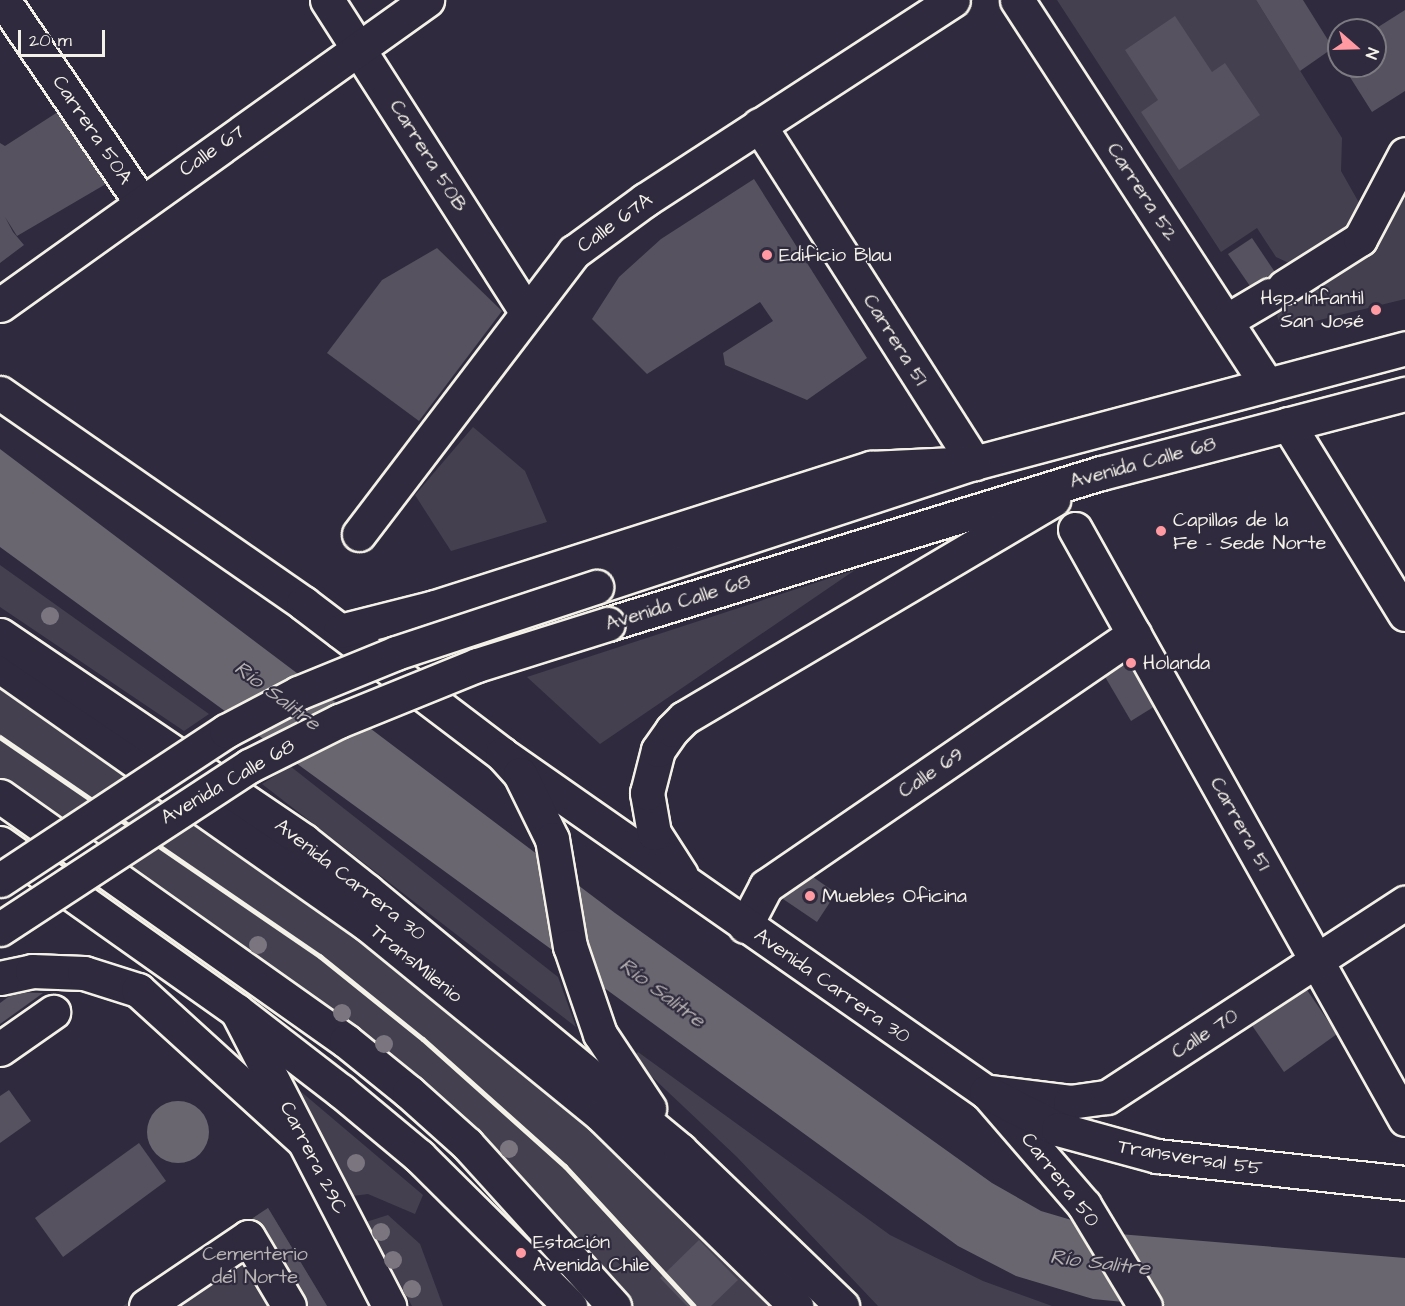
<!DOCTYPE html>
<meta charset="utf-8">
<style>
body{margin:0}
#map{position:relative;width:1405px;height:1306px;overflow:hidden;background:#2f2a3d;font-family:"Architects Daughter",sans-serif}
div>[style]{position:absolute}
.green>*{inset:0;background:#454050}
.water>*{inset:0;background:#6a6670}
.round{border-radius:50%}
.building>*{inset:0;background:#56525f}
.roads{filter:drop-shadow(2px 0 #f4f1e8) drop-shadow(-2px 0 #f4f1e8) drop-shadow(0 2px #f4f1e8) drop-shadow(0 -2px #f4f1e8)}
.minor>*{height:33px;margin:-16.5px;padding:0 16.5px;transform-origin:16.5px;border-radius:16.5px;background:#2f2a3d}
.major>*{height:33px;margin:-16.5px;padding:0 16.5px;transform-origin:16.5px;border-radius:16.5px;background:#2f2a3d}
.highway>*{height:33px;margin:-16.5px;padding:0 16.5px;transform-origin:16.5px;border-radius:16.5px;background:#2f2a3d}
.rail>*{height:4.5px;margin:-2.25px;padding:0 2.25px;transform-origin:2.25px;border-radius:2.25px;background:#f4f1e8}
.bridges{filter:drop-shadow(2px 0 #f4f1e8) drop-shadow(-2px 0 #f4f1e8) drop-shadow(0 2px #f4f1e8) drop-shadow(0 -2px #f4f1e8)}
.major-bridge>*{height:33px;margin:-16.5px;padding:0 16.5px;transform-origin:16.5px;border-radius:16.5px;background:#2f2a3d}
.trees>*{width:18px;height:18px;margin:-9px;border-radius:50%;background:#7a757e}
.dots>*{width:16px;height:16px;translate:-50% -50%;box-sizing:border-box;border:3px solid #2f2a3d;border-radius:50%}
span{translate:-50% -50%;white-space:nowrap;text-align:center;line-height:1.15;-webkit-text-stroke:4.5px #2f2a3d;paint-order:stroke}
.street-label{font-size:20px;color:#f4f1e8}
.poi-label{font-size:20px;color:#f4f1e8}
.left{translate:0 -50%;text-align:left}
.right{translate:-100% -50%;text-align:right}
.park-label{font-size:20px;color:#b7b3b3}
.water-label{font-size:21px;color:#b6b2b2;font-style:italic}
.north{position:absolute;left:1327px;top:18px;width:60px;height:60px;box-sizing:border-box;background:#2f2a3d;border:2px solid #7e7a81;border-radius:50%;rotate:110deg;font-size:16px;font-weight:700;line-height:24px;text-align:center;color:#f4f1e8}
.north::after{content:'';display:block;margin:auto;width:21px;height:27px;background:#ff9aa2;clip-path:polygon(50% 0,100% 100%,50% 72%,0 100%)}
.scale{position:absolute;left:18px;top:30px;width:87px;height:27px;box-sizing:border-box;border:3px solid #f4f1e8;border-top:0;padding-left:8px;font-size:18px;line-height:21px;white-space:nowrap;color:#f4f1e8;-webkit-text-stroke:4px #2f2a3d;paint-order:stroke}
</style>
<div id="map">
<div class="green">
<div style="clip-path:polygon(1057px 0,1256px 0,1342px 138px,1341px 171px,1362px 208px,1355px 224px,1291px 264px,1276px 257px,1257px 228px,1221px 252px)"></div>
<div style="clip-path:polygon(1405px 175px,1405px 299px,1291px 327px,1281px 325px,1277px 316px,1283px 305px,1366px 253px)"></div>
<div style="clip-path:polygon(473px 427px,525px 471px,547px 522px,451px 551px,415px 495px)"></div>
<div style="clip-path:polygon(0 565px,209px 714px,184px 731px,0 607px)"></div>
<div style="clip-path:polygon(855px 570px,600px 744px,527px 677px)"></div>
<div style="clip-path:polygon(0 677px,264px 861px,524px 1065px,781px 1306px,633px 1306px,521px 1185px,0 783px)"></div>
<div style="clip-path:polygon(290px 766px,558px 977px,576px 1027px,262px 784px)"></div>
<div style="clip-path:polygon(638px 1052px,890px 1235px,983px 1281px,1052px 1306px,878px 1306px,737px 1157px,632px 1058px)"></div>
<div style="clip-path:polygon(286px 1079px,423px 1195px,415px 1214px,368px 1194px,345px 1197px)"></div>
<div style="clip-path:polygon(268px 1208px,327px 1306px,123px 1306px)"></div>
<div style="clip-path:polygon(388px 1215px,420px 1244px,443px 1306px,412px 1306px,366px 1222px)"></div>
</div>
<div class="water">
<div style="clip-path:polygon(0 449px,615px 913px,992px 1183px,1041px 1211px,1119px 1234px,1405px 1258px,1405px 1306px,1164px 1306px,1093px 1299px,1016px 1276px,958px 1246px,0 547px)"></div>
<div class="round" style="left:147px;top:1101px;width:62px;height:62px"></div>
</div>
<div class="building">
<div style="clip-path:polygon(1256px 0,1303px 0,1333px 48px,1300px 71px)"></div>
<div style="clip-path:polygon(1405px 10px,1405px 91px,1372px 112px,1343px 66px,1375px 66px,1375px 29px)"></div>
<div style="clip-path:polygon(1175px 16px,1212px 72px,1225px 63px,1260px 115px,1179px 170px,1141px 112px,1158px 100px,1125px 50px)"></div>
<div style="clip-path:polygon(64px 108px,111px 181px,17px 236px,5px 217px,13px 232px,24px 245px,0 263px,0 143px,5px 146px)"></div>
<div style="clip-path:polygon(754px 179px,867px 358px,807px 400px,725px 365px,723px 353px,773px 321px,760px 302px,647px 374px,592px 319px,619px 277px,661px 239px)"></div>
<div style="clip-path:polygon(1252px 238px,1291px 296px,1252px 289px,1228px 254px)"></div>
<div style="clip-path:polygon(437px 248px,502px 311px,419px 421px,327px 353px,382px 280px)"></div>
<div style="clip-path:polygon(1133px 657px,1160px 703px,1131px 721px,1104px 675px)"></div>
<div style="clip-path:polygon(803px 870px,836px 893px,817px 922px,783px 899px)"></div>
<div style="clip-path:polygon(1305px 987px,1337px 1034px,1284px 1072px,1251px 1024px)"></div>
<div style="clip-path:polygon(15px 992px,43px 993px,0 1024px,0 1003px)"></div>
<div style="clip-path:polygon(9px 1090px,31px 1121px,0 1143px,0 1096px)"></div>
<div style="clip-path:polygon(139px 1143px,166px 1181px,63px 1257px,35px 1218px)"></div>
<div style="clip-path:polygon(268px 1208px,327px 1306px,306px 1306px,253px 1218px)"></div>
<div style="clip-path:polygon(699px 1240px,738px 1280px,711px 1306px,687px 1306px,660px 1278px)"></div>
</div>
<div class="roads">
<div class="minor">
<div style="left:3px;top:0;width:243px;rotate:55.7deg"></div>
<div style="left:327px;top:0;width:371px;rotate:57.4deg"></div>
<div style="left:1017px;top:0;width:459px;rotate:57deg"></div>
<div style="left:759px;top:125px;width:401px;rotate:57.5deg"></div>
<div style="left:1284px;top:287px;width:90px;rotate:-32.3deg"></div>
<div style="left:1360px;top:239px;width:96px;rotate:-62.1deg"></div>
<div style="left:0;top:305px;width:525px;rotate:-35.54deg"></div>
<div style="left:1226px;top:321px;width:51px;rotate:-30.6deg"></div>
<div style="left:1288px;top:424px;width:223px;rotate:58.4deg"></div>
<div style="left:1075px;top:529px;width:676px;rotate:60.78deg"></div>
<div style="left:359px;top:534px;width:355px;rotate:-52.7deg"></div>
<div style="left:574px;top:252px;width:88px;rotate:-36.2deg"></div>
<div style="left:645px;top:200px;width:367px;rotate:-33deg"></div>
<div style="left:0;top:666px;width:449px;rotate:35.1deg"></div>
<div style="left:367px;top:924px;width:303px;rotate:39.2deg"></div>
<div style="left:602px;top:1116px;width:272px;rotate:44.4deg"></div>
<div style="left:0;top:796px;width:424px;rotate:35.3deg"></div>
<div style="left:346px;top:1041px;width:81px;rotate:39deg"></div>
<div style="left:409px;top:1092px;width:78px;rotate:41.9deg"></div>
<div style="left:467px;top:1144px;width:219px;rotate:47.8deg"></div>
<div style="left:745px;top:926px;width:45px;rotate:-62.3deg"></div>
<div style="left:766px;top:886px;width:446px;rotate:-34.4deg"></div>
<div style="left:237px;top:1011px;width:332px;rotate:62.7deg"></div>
<div style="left:0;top:1049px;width:65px;rotate:-34.9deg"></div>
<div style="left:989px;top:1092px;width:82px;rotate:7deg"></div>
<div style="left:1070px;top:1102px;width:37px;rotate:-8deg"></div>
<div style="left:1107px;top:1097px;width:356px;rotate:-33.1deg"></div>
<div style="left:990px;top:1096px;width:144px;rotate:49.2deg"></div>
<div style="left:1084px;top:1205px;width:118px;rotate:58.9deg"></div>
<div style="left:146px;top:1306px;width:123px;rotate:-34.1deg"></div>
<div style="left:248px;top:1237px;width:80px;rotate:59.3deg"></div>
</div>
<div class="major">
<div style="left:596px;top:587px;width:398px;rotate:-18.2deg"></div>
<div style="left:974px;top:463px;width:446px;rotate:-14.9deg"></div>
<div style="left:608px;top:624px;width:516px;rotate:-17.03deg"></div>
<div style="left:1101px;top:473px;width:314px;rotate:-14.6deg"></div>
<div style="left:506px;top:757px;width:585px;rotate:34.91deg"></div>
<div style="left:986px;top:1092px;width:81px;rotate:27.2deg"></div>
<div style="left:1058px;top:1129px;width:103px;rotate:15.3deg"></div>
<div style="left:1157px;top:1156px;width:249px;rotate:6.2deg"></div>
<div style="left:681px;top:875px;width:50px;rotate:-122.7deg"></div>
<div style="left:654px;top:833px;width:41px;rotate:-99.9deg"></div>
<div style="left:647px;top:793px;width:44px;rotate:-75.7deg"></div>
<div style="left:658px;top:750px;width:24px;rotate:-55deg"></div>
<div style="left:672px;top:730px;width:17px;rotate:-45deg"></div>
<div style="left:684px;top:718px;width:429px;rotate:-30.6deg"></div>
<div style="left:0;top:978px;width:33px;rotate:-12deg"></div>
<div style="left:32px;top:971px;width:52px;rotate:2.2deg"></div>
<div style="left:84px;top:973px;width:57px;rotate:17.5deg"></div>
<div style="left:138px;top:990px;width:223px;rotate:42.3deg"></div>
</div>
<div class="highway">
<div style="left:0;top:393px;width:369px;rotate:34.7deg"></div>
<div style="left:303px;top:603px;width:250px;rotate:37.2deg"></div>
<div style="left:502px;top:754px;width:27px;rotate:48deg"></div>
<div style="left:520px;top:774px;width:72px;rotate:63.8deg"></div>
<div style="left:552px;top:839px;width:109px;rotate:80.5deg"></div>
<div style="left:570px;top:946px;width:93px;rotate:71.2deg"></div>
<div style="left:600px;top:1034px;width:89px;rotate:56.5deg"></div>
<div style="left:340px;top:631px;width:98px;rotate:-14.2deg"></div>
<div style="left:435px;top:607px;width:458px;rotate:-17.7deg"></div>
<div style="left:871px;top:468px;width:103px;rotate:-2.8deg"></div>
<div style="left:0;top:635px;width:367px;rotate:34.1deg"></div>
<div style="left:304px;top:841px;width:80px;rotate:38.4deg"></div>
<div style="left:367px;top:891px;width:406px;rotate:39.6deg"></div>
<div style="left:680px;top:1150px;width:225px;rotate:43.9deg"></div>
<div style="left:0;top:843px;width:291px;rotate:35.3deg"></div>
<div style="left:237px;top:1011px;width:131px;rotate:37.6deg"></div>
<div style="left:341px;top:1091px;width:102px;rotate:39.8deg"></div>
<div style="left:419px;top:1156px;width:213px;rotate:44.8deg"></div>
</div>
</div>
<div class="rail">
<div style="left:0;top:737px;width:388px;rotate:34.4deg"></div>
<div style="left:320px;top:956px;width:132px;rotate:38.9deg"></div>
<div style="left:423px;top:1039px;width:191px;rotate:41.8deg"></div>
<div style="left:565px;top:1166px;width:190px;rotate:47.3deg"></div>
</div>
<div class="bridges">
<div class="major-bridge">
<div style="left:0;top:880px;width:271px;rotate:-33.4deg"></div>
<div style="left:226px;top:731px;width:81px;rotate:-27.8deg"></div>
<div style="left:298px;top:693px;width:106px;rotate:-22.2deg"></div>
<div style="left:396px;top:653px;width:211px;rotate:-18.3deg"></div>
<div style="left:0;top:929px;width:298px;rotate:-33.2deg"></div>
<div style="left:249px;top:766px;width:101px;rotate:-26.6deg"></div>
<div style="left:339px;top:721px;width:149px;rotate:-22.1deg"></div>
<div style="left:477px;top:665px;width:137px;rotate:-17.4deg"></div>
</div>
</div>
<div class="trees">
<div style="left:50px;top:616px"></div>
<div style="left:258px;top:945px"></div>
<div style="left:342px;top:1013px"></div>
<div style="left:384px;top:1044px"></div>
<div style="left:509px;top:1149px"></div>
<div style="left:356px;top:1163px"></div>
<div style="left:381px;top:1232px"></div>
<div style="left:393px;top:1260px"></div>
<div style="left:412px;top:1289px"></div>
</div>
<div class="dots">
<div style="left:767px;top:255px;background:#ff9aa2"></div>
<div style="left:1376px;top:310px;background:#ff9aa2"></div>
<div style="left:1161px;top:531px;background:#ff9aa2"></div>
<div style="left:1131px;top:663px;background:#ff9aa2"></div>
<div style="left:810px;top:896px;background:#ff9aa2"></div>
<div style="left:521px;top:1253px;background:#ff9aa2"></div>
</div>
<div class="street-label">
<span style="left:92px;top:130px;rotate:56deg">Carrera 50A</span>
<span style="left:212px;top:151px;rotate:-35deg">Calle 67</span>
<span style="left:428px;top:156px;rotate:58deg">Carrera 50B</span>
<span style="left:1142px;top:192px;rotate:57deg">Carrera 52</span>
<span style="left:615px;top:223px;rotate:-36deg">Calle 67A</span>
<span style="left:895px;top:340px;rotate:58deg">Carrera 51</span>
<span style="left:1143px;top:463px;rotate:-15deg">Avenida Calle 68</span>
<span style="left:678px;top:603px;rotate:-17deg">Avenida Calle 68</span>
<span style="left:931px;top:773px;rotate:-34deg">Calle 69</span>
<span style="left:228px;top:782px;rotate:-30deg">Avenida Calle 68</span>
<span style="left:1240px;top:824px;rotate:61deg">Carrera 51</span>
<span style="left:350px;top:880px;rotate:38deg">Avenida Carrera 30</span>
<span style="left:416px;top:964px;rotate:39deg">TransMilenio</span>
<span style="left:832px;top:986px;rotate:35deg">Avenida Carrera 30</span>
<span style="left:1205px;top:1034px;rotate:-33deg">Calle 70</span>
<span style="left:313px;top:1158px;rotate:63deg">Carrera 29C</span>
<span style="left:1190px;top:1158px;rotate:9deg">Transversal 55</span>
<span style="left:1060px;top:1180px;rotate:52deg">Carrera 50</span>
</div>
<div class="poi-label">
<span class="left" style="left:779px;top:255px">Edificio Blau</span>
<span class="right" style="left:1364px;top:310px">Hsp. Infantil<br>San José</span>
<span class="left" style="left:1173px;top:532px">Capillas de la<br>Fe - Sede Norte</span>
<span class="left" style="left:1143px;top:663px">Holanda</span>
<span class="left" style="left:822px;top:896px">Muebles Oficina</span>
<span class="left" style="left:533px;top:1254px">Estación<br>Avenida Chile</span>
</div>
<div class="park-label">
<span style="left:255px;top:1266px">Cementerio<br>del Norte</span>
</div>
<div class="water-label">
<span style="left:277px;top:696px;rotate:37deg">Río Salitre</span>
<span style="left:662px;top:993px;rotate:37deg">Río Salitre</span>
<span style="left:1100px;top:1263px;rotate:7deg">Río Salitre</span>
</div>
<div class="north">N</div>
<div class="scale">20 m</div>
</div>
